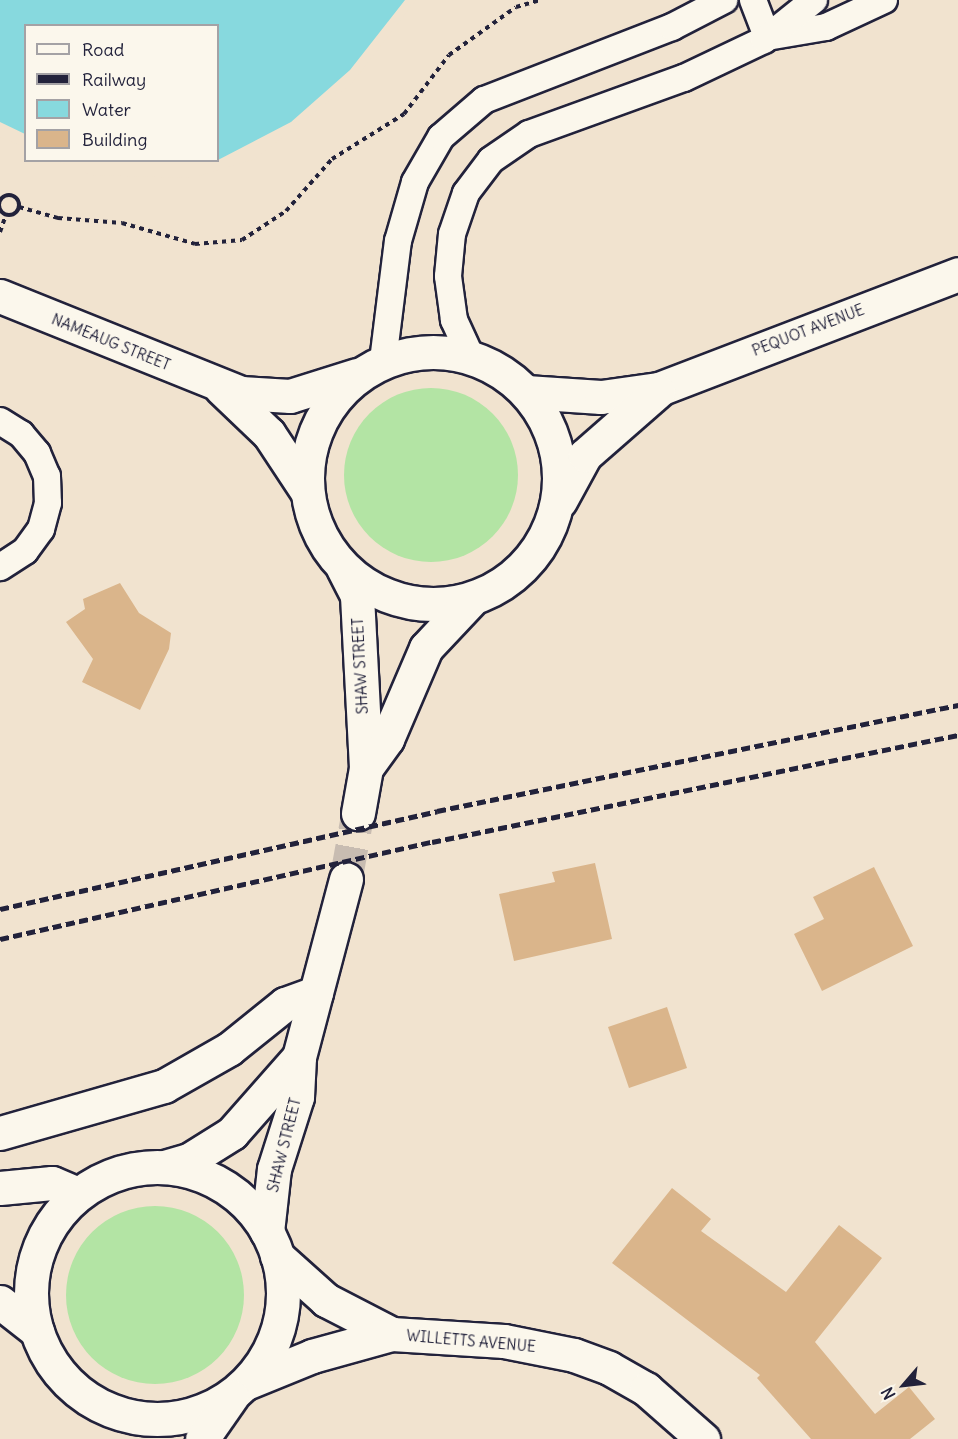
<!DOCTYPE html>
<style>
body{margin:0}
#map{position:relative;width:958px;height:1439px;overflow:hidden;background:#f1e3cf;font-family:Delius,sans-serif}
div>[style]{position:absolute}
.green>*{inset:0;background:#b3e4a4}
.round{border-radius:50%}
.water>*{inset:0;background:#87d9de}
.pier>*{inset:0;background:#f1e3cf}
.building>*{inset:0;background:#dab58b}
.secondary-tunnel>*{height:33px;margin-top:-16.5px;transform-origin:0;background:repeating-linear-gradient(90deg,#c8bcb1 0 33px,transparent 0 49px)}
.path>*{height:4px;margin-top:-2px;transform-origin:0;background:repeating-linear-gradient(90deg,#22223b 0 4.5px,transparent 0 9px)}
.path>.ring{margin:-2px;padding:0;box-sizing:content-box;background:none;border:4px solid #22223b;border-radius:50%}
.roads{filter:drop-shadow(2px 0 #22223b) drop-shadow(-2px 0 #22223b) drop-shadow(0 2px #22223b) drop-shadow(0 -2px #22223b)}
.lane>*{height:26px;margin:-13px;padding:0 13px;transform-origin:13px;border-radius:13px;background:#fbf7ec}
.street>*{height:33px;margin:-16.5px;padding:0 16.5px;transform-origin:16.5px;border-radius:16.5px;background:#fbf7ec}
.secondary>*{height:33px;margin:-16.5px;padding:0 16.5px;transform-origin:16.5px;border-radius:16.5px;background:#fbf7ec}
.secondary>.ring{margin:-16.5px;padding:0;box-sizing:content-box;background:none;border:33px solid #fbf7ec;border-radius:50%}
.rail>*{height:4.5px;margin-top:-2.25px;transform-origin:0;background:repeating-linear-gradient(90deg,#22223b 0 9px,transparent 0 13.5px)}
span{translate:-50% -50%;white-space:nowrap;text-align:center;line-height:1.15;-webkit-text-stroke:4.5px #fbf7ec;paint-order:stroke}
.street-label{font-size:15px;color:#22223b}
.legend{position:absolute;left:24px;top:24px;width:195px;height:138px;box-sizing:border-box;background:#fbf7ec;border:2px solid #a4a2a5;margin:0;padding:8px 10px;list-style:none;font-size:18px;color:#22223b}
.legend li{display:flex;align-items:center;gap:12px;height:30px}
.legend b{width:30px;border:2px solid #a4a2a5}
.north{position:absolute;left:874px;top:1355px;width:60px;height:60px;-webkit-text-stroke:4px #fbf7ec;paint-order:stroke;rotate:242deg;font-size:16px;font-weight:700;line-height:24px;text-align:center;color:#22223b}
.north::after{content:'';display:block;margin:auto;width:21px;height:27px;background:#22223b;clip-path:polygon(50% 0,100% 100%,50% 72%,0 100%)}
</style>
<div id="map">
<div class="green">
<div class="round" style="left:344px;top:388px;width:174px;height:174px"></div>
<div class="round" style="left:66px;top:1206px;width:178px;height:178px"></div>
</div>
<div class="water">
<div style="clip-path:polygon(0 0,413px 0,350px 81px,305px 119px,193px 175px,63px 161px,218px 160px,218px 26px,26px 26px,25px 145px,0 134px)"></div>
</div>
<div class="pier">
<div style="clip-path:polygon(405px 0,416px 0,352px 83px,255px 159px,192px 178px,90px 175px,60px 162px,218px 160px,291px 122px,350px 70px)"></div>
<div style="clip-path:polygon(0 122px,25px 134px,26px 148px,0 137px)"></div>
</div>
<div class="building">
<div style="clip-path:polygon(120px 583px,139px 613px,171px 633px,169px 649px,140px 710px,82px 682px,93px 659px,66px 622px,85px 609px,83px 599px)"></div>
<div style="clip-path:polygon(595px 863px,612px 939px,514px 961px,499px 894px,555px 882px,552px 872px)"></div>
<div style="clip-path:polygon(874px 867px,913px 946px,822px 991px,794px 934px,824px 919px,813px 897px)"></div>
<div style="clip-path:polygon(667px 1007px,687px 1068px,629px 1088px,608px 1027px)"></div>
<div style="clip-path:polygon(672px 1188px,711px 1219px,701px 1231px,786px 1292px,839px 1225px,882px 1258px,815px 1342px,875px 1414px,909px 1387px,935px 1419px,910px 1439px,811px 1439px,757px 1378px,760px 1375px,612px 1263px)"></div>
</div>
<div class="secondary-tunnel">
<div style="left:346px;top:879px;width:67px;rotate:-79.7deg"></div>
</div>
<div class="path">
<div class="ring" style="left:-1px;top:195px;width:16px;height:16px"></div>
<div style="left:19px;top:207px;width:41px;rotate:15.8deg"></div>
<div style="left:58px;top:218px;width:64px;rotate:4.5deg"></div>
<div style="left:122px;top:223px;width:76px;rotate:16deg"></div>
<div style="left:195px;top:244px;width:47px;rotate:-4.9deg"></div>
<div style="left:242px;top:240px;width:53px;rotate:-33.4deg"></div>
<div style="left:286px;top:211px;width:69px;rotate:-48.5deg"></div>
<div style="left:332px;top:159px;width:85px;rotate:-32deg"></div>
<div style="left:404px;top:114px;width:74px;rotate:-52.7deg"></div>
<div style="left:449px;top:55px;width:82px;rotate:-35.6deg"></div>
<div style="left:516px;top:7px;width:26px;rotate:-16deg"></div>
<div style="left:0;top:232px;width:18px;rotate:-71deg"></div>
</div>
<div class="roads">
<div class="lane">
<div style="left:753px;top:0;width:40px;rotate:69deg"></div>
<div style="left:767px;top:37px;width:60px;rotate:-9.6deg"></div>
<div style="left:826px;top:27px;width:64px;rotate:-25deg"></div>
<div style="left:471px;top:357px;width:41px;rotate:-114.7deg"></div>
<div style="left:454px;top:320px;width:44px;rotate:-97.8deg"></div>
<div style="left:448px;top:276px;width:42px;rotate:-84.6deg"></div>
<div style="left:452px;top:234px;width:43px;rotate:-71.1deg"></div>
<div style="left:466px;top:193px;width:41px;rotate:-52.9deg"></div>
<div style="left:491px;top:160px;width:46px;rotate:-34.4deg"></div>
<div style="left:529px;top:134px;width:165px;rotate:-19.9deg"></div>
<div style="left:684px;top:78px;width:89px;rotate:-25.4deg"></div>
<div style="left:764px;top:40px;width:64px;rotate:-38.7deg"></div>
<div style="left:383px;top:361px;width:121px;rotate:-82.9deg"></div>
<div style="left:398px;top:241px;width:61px;rotate:-73.9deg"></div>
<div style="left:415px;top:182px;width:52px;rotate:-60deg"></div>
<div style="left:441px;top:137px;width:57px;rotate:-40.7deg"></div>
<div style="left:484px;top:100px;width:202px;rotate:-21.2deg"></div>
<div style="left:672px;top:27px;width:59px;rotate:-27.4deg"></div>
<div style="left:0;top:421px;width:25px;rotate:32deg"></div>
<div style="left:21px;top:434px;width:25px;rotate:50deg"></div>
<div style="left:37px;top:453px;width:25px;rotate:67deg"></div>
<div style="left:47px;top:476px;width:27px;rotate:88deg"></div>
<div style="left:48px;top:503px;width:27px;rotate:105deg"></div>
<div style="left:41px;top:529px;width:27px;rotate:126deg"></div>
<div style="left:25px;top:551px;width:30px;rotate:147deg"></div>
</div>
<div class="street">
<div style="left:0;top:296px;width:260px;rotate:21.9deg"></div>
<div style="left:241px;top:393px;width:49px;rotate:3.5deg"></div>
<div style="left:290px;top:396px;width:70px;rotate:-17.4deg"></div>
<div style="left:221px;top:388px;width:66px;rotate:43.8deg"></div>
<div style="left:269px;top:434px;width:67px;rotate:56.5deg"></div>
</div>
<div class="secondary">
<div class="ring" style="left:307px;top:352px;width:219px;height:219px"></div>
<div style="left:526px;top:392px;width:75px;rotate:3.8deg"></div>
<div style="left:601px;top:397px;width:59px;rotate:-7.9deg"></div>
<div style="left:659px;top:389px;width:320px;rotate:-21deg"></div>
<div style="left:560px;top:501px;width:52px;rotate:-61.5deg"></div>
<div style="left:585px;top:455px;width:97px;rotate:-41.2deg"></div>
<div style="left:343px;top:568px;width:31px;rotate:63deg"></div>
<div style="left:357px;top:596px;width:172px;rotate:87deg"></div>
<div style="left:366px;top:768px;width:46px;rotate:100.1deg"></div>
<div style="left:366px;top:768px;width:36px;rotate:-54deg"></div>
<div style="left:387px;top:739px;width:99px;rotate:-66.8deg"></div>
<div style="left:426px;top:648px;width:67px;rotate:-46.8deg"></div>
<div style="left:0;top:1133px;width:171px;rotate:-16deg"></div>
<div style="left:164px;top:1086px;width:75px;rotate:-29.6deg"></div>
<div style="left:229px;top:1049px;width:72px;rotate:-38.8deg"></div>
<div style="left:285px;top:1004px;width:33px;rotate:-20deg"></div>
<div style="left:164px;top:1167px;width:26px;rotate:-16deg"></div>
<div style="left:189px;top:1160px;width:51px;rotate:-32.1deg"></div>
<div style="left:232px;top:1133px;width:101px;rotate:-48.6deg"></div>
<div class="ring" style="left:31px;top:1167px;width:219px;height:219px"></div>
<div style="left:0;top:1188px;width:52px;rotate:-5.5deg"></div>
<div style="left:52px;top:1183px;width:28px;rotate:23deg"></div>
<div style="left:267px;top:1232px;width:63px;rotate:-83.7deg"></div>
<div style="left:274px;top:1169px;width:76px;rotate:-72.3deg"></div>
<div style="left:297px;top:1097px;width:40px;rotate:-87.1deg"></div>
<div style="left:299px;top:1057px;width:184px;rotate:-75.2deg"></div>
<div style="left:277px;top:1256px;width:66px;rotate:41.9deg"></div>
<div style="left:326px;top:1300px;width:74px;rotate:27.3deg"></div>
<div style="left:0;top:1302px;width:47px;rotate:38.1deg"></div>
<div style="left:246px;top:1383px;width:71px;rotate:-22.2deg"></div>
<div style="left:312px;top:1356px;width:83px;rotate:-15.4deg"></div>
<div style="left:392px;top:1334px;width:112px;rotate:3.6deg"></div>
<div style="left:504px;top:1341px;width:71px;rotate:11.3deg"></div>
<div style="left:574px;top:1355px;width:37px;rotate:20deg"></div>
<div style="left:609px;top:1368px;width:43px;rotate:29.6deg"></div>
<div style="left:646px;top:1389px;width:76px;rotate:41.3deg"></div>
<div style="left:202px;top:1439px;width:52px;rotate:-55.1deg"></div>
</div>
</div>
<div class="rail">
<div style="left:0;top:909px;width:448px;rotate:-12.6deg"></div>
<div style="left:437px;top:811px;width:532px;rotate:-11.5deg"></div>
<div style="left:0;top:939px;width:443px;rotate:-12.7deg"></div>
<div style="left:432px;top:842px;width:537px;rotate:-11.5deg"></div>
</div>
<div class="street-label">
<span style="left:808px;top:330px;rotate:-21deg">PEQUOT AVENUE</span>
<span style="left:111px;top:342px;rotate:22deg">NAMEAUG STREET</span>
<span style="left:360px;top:666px;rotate:-93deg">SHAW STREET</span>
<span style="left:284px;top:1145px;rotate:-76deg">SHAW STREET</span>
<span style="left:471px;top:1341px;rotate:5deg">WILLETTS AVENUE</span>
</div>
<ul class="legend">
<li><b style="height:8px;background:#fbf7ec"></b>Road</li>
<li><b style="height:8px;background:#22223b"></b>Railway</li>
<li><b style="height:16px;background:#87d9de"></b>Water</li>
<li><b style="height:16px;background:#dab58b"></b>Building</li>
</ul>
<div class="north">N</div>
</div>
